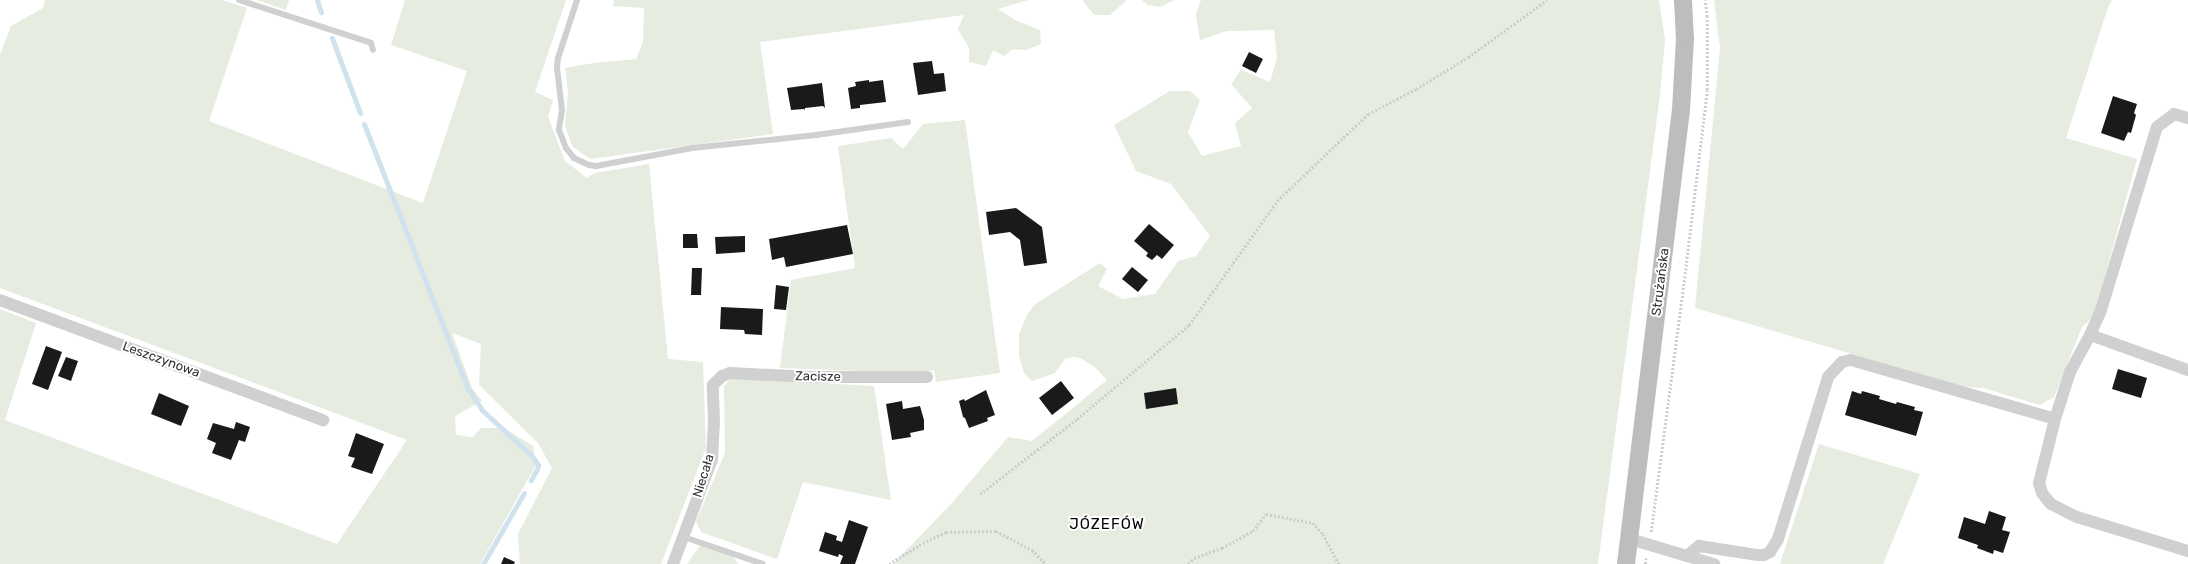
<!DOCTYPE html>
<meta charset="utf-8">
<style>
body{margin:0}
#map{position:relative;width:2188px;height:564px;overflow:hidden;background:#fff;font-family:Rubik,sans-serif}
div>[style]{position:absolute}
.green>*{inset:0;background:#e6ecdf}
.stream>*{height:5px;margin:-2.5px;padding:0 2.5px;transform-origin:2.5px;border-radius:2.5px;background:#cfe2ee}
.building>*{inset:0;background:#1a1a1a}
.path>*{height:2.5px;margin-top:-1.25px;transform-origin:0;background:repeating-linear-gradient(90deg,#cdcdcd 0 2px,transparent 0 4px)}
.service>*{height:6px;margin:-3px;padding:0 3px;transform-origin:3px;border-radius:3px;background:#d0d0d0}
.minor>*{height:12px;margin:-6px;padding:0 6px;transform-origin:6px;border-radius:6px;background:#d0d0d0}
.secondary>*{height:18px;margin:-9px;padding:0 9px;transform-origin:9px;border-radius:9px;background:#bdbdbd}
span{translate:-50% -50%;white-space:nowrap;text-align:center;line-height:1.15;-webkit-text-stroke:4px #fff;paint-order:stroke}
.street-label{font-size:13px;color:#333}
.quarter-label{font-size:15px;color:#000;letter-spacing:1px}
</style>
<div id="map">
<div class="green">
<div style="clip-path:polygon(45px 0,222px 0,247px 8px,209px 121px,423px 203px,467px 71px,391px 45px,405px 0,566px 0,535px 92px,553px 100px,548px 117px,565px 161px,587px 178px,595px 173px,649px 164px,668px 359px,703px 362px,706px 448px,661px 564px,520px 564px,518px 534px,552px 468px,538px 443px,479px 385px,481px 344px,452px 333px,472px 388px,482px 401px,455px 416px,456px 435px,473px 437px,481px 428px,504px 428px,533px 446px,536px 465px,480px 564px,0 564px,0 309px,36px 323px,5px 420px,337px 544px,407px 440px,0 288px,0 55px,11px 26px,43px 8px)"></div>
<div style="clip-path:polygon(257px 0,289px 0,286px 10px)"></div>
<div style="clip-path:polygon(614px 0,1028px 0,998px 9px,1017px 21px,1040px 30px,1041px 44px,1026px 50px,1013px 49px,1004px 56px,993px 50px,986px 66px,969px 62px,969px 48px,958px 29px,964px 15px,760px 42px,773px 134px,590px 159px,572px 146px,565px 125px,568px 92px,565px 68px,594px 63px,636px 59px,643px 42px,644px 8px,613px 6px)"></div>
<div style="clip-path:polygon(1082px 0,1127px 0,1110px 15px,1094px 15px)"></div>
<div style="clip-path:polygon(1142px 0,1174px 0,1160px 7px,1148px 5px)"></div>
<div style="clip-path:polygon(1201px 0,1659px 0,1665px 39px,1660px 95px,1598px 564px,893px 564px,953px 502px,1008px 437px,1032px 441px,1107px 380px,1095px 367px,1080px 358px,1073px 357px,1065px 359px,1055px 373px,1032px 381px,1024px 373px,1019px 356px,1019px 335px,1026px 317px,1034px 305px,1100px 263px,1107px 269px,1098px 286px,1123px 299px,1155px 294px,1178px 261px,1196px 256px,1210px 236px,1171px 184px,1136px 171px,1114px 125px,1170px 91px,1190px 91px,1200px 100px,1188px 132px,1202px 156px,1241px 146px,1235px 123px,1252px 108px,1231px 84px,1241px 70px,1270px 82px,1277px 58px,1274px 30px,1227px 31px,1200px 40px,1196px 14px)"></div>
<div style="clip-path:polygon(1714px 0,2112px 0,2107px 10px,2066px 138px,2137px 159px,2094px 316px,2082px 327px,2054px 397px,2040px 405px,1983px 388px,1965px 387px,1695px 308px,1720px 48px)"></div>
<div style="clip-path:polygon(965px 120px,1000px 373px,936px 382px,934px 370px,918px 373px,780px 368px,791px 280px,855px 268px,838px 146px,891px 138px,903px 149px,923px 124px)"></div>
<div style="clip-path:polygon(732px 378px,874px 386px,891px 500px,803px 482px,777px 559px,701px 532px,696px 521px,725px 453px,724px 386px)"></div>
<div style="clip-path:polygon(1819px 444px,1920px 474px,1883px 564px,1780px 564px)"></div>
<div style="clip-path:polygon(703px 541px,731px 553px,738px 564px,687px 564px)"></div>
</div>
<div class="stream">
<div style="left:317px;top:0;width:13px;rotate:72deg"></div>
<div style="left:332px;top:38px;width:80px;rotate:69.5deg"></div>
<div style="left:364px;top:124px;width:285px;rotate:68.6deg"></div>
<div style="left:468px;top:389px;width:25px;rotate:56deg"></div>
<div style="left:482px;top:410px;width:68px;rotate:42.6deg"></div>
<div style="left:532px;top:456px;width:11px;rotate:56deg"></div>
<div style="left:538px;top:465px;width:4px;rotate:104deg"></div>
<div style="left:537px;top:469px;width:13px;rotate:119deg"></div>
<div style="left:483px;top:564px;width:82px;rotate:-60deg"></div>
</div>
<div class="building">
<div style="clip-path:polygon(1249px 52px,1263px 59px,1256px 73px,1242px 66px)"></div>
<div style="clip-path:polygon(932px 61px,934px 74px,944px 73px,946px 91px,918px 95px,913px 63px)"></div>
<div style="clip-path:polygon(869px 80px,869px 82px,883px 80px,886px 102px,860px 105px,860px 108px,851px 109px,848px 88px,856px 86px,855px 82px)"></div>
<div style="clip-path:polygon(822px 83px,825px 108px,823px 106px,805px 108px,804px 111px,804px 109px,791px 110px,787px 88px)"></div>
<div style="clip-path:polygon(2113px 96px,2137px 104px,2134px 113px,2136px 115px,2131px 133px,2128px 132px,2124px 141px,2101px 133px)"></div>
<div style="clip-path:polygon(1016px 208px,1042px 227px,1047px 263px,1024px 266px,1020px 240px,1010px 232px,989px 235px,986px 212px)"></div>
<div style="clip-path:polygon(1149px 224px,1174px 245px,1162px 259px,1157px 255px,1152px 260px,1146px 256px,1148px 253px,1134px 241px)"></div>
<div style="clip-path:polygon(847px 225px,853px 254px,786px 267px,784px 257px,772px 260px,769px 239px)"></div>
<div style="clip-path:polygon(683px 234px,697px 234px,698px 248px,683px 248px)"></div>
<div style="clip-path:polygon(745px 236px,745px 252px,716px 254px,715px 237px)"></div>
<div style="clip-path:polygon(1132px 267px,1148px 280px,1138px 292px,1122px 279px)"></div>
<div style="clip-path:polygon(692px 268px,702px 268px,701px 295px,691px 295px)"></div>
<div style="clip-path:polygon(776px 285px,789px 287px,786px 310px,774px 309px)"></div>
<div style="clip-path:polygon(721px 307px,763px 309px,762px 335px,745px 334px,744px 330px,720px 329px)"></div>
<div style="clip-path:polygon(46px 346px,62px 352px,48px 390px,32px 384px)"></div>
<div style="clip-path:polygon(66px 357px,78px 361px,71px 381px,58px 376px)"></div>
<div style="clip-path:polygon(2118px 369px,2147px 378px,2141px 398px,2112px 389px)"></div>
<div style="clip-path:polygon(1061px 381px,1074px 398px,1052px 415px,1039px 398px)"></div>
<div style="clip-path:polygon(1176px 388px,1178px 404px,1146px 409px,1144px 393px)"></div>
<div style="clip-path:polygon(986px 390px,995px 415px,987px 418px,988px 421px,969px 428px,965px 418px,963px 417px,959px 401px,964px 399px,965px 401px)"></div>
<div style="clip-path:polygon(1852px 391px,1861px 394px,1862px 391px,1880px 396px,1879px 399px,1896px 404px,1897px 402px,1915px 407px,1914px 410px,1923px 412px,1916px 436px,1845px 415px)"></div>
<div style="clip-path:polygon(159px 393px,189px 406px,181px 426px,151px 414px)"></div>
<div style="clip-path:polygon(902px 401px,903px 409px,920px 406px,924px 420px,924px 430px,910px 433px,911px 437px,892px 440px,886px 404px)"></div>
<div style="clip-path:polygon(236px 422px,250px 427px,245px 442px,239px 440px,231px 460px,212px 453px,216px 443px,207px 439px,213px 423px,234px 429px)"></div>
<div style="clip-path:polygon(356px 433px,384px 444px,372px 474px,351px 467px,355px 458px,348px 456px)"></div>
<div style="clip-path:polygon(1989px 511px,2006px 517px,2002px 530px,2010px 532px,2003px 553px,1994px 550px,1993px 554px,1977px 548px,1978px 545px,1958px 538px,1964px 517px,1985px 524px)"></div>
<div style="clip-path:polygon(849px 520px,868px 527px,855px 564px,840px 564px,843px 556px,839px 554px,838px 557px,819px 551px,825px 532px,837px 536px,836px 540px,842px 542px)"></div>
<div style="clip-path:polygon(504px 557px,515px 562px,514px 564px,501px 564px)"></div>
</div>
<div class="path">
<div style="left:980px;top:494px;width:123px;rotate:-37.7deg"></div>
<div style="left:1077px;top:419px;width:146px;rotate:-40deg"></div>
<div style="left:1189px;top:325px;width:152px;rotate:-54.6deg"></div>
<div style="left:1277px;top:201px;width:126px;rotate:-43.7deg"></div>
<div style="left:1368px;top:114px;width:54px;rotate:-27.5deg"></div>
<div style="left:1416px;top:89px;width:61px;rotate:-31.6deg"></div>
<div style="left:1468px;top:57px;width:97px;rotate:-35.8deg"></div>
<div style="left:1651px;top:532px;width:236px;rotate:-82.5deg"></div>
<div style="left:1682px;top:298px;width:209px;rotate:-83.1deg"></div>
<div style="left:1707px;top:90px;width:73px;rotate:-90deg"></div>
<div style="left:1707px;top:17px;width:17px;rotate:-97deg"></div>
<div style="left:889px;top:564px;width:36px;rotate:-32deg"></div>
<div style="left:919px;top:545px;width:30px;rotate:-26deg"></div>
<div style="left:946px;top:532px;width:50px;rotate:-1.1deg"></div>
<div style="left:996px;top:531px;width:41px;rotate:27.8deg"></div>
<div style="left:1032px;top:550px;width:20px;rotate:45deg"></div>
<div style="left:1188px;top:564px;width:8px;rotate:-45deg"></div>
<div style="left:1194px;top:558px;width:30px;rotate:-20deg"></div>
<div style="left:1222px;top:548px;width:35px;rotate:-29deg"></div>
<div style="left:1253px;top:531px;width:21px;rotate:-53deg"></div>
<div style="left:1266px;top:514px;width:48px;rotate:10.8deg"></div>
<div style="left:1313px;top:523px;width:15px;rotate:48deg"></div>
<div style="left:1323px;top:534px;width:34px;rotate:62deg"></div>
<div style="left:1645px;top:564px;width:6px;rotate:-81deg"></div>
</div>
<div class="service">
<div style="left:239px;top:0;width:139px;rotate:18deg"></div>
<div style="left:371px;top:43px;width:7px;rotate:74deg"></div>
<div style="left:577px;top:0;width:61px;rotate:108.1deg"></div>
<div style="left:558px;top:58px;width:10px;rotate:96deg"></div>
<div style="left:557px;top:68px;width:42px;rotate:83.2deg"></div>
<div style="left:562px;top:110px;width:20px;rotate:99deg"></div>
<div style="left:559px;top:130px;width:19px;rotate:69deg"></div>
<div style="left:566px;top:148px;width:13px;rotate:51deg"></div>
<div style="left:574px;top:158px;width:17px;rotate:25deg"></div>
<div style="left:589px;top:165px;width:7px;rotate:8deg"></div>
<div style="left:596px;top:166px;width:98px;rotate:-10.6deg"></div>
<div style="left:692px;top:148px;width:125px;rotate:-6deg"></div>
<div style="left:816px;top:135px;width:93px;rotate:-8deg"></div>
<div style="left:684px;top:537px;width:83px;rotate:18.9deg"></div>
</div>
<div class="minor">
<div style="left:0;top:300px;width:345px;rotate:20.4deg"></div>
<div style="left:2090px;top:335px;width:27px;rotate:-66deg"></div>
<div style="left:2101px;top:310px;width:191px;rotate:-73deg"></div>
<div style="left:2157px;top:127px;width:21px;rotate:-37deg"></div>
<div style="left:2174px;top:114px;width:15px;rotate:16deg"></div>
<div style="left:2188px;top:370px;width:104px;rotate:-160.3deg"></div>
<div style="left:2090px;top:335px;width:42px;rotate:118.4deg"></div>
<div style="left:2070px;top:372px;width:49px;rotate:107.7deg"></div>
<div style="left:2055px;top:419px;width:66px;rotate:104deg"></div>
<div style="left:2039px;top:483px;width:10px;rotate:73deg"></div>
<div style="left:2042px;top:493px;width:14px;rotate:51deg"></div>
<div style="left:2051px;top:504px;width:29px;rotate:27deg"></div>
<div style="left:2077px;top:517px;width:116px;rotate:17deg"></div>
<div style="left:1630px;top:539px;width:88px;rotate:16.6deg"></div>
<div style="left:1687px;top:556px;width:16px;rotate:-40deg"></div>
<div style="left:1699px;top:546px;width:60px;rotate:8.7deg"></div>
<div style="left:1758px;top:555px;width:6px"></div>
<div style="left:1764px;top:555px;width:7px;rotate:-27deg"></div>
<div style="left:1770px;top:552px;width:15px;rotate:-58deg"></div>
<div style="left:1778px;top:539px;width:170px;rotate:-72.8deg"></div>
<div style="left:1828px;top:377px;width:21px;rotate:-47deg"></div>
<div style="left:1842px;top:362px;width:9px;rotate:-13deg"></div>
<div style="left:1851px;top:360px;width:212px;rotate:16.1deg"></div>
<div style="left:673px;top:564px;width:112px;rotate:-69.6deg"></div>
<div style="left:712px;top:459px;width:36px;rotate:-87deg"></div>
<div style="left:714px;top:423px;width:38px;rotate:-92deg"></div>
<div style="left:713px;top:385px;width:13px;rotate:-45deg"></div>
<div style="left:722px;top:376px;width:9px;rotate:-21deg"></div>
<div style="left:730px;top:373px;width:83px;rotate:2.8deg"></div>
<div style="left:813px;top:377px;width:114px"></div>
</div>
<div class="secondary">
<div style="left:1626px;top:564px;width:457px;rotate:-83.1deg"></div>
<div style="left:1681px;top:110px;width:71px;rotate:-86.8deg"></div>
<div style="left:1685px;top:39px;width:39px;rotate:-93deg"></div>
</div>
<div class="street-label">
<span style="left:1661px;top:282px;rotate:-83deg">Strużańska</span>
<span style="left:161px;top:360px;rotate:20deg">Leszczynowa</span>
<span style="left:818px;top:377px;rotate:1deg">Zacisze</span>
<span style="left:704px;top:476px;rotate:-73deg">Niecała</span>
</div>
<div class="quarter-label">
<span style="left:1107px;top:525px">JÓZEFÓW</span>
</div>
</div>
